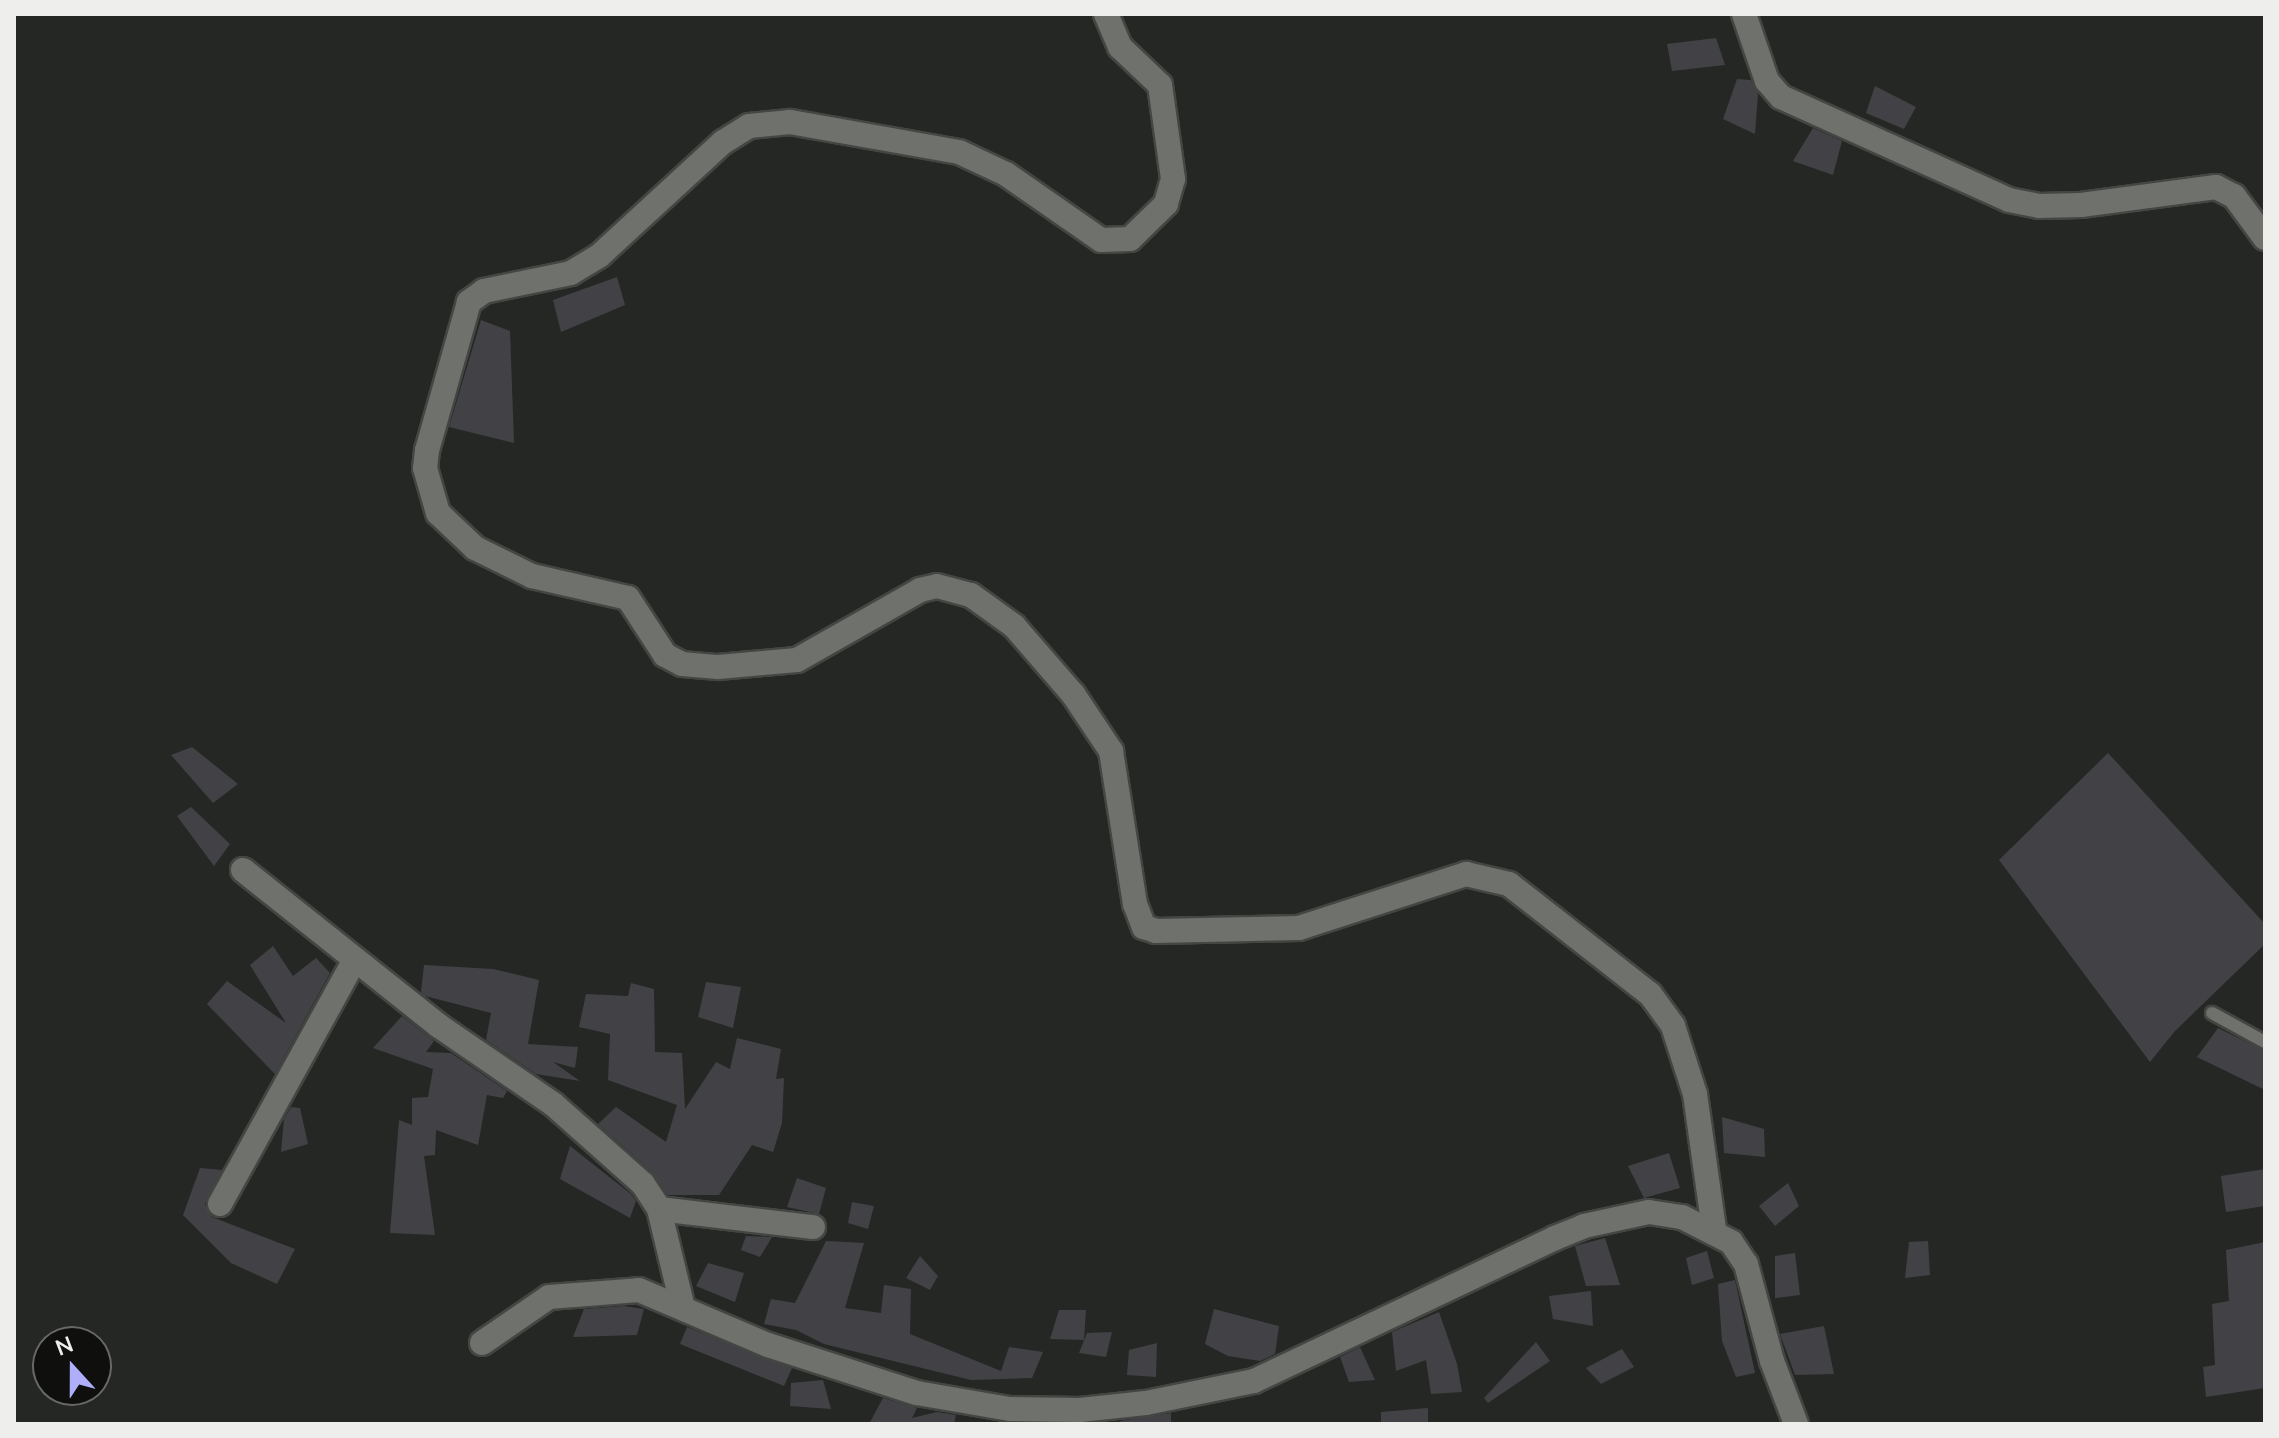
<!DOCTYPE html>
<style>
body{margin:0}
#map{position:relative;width:2279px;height:1438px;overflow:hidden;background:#252724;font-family:Mulish,sans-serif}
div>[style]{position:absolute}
.building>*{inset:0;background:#424246}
.roads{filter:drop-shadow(2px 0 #444643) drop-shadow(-2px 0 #444643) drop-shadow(0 2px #444643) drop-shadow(0 -2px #444643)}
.lane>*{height:12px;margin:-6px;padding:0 6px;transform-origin:6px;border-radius:6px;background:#6f716d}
.street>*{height:24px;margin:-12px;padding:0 12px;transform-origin:12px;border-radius:12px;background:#6f716d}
span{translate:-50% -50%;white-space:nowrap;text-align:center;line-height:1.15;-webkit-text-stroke:6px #0f0f0e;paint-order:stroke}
.frame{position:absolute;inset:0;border:16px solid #eeefed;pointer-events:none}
.north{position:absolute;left:32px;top:1326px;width:80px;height:80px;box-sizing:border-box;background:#0f0f0e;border:2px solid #686967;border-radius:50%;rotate:339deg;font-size:22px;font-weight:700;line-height:32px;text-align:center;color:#eeefed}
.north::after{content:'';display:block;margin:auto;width:28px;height:36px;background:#afaefa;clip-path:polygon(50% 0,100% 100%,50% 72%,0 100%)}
</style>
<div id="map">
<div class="building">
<div style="clip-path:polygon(1716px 38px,1725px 65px,1672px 71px,1667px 44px)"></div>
<div style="clip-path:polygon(1737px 79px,1751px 80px,1758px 94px,1755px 134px,1723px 119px)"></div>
<div style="clip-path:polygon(1875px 86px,1916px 107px,1904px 129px,1866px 113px)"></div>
<div style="clip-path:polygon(1813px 128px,1842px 141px,1833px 175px,1793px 161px)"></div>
<div style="clip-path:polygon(617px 277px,625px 305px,561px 332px,553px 300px)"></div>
<div style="clip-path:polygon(481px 320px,510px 331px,514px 443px,449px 427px)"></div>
<div style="clip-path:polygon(192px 747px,238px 784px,213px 803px,171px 755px)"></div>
<div style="clip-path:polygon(2108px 753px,2265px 924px,2265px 944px,2175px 1031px,2150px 1062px,1999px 860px)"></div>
<div style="clip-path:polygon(191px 807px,230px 844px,214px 866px,177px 816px)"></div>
<div style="clip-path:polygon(273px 946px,293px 976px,316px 958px,330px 973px,275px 1074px,207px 1004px,227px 981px,286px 1023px,250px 965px)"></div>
<div style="clip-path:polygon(424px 965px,493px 969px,539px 980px,528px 1044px,578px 1047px,575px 1068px,553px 1062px,580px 1081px,536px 1074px,486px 1040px,491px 1013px,425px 996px,421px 992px)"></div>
<div style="clip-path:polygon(706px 982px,741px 987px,733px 1028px,698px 1017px)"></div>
<div style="clip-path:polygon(631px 983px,654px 989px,655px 1052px,682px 1053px,685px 1109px,716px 1062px,730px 1069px,737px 1038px,781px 1049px,776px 1079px,784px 1078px,782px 1123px,773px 1152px,752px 1145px,719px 1195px,668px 1195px,653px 1173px,598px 1124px,616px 1107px,666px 1142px,677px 1105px,608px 1080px,610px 1034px,579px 1027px,586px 994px,628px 996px)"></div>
<div style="clip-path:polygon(402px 1016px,434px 1041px,426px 1052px,451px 1053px,507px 1091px,503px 1098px,487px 1095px,478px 1145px,436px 1130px,435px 1155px,424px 1156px,435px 1235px,390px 1233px,399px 1120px,412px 1125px,412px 1098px,428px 1097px,433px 1069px,373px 1048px)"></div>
<div style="clip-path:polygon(2218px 1028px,2265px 1051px,2265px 1090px,2197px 1057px)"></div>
<div style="clip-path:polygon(291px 1107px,300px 1108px,308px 1144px,281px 1152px,284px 1119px)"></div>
<div style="clip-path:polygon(1722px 1117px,1764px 1129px,1765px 1157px,1724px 1153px)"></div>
<div style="clip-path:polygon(570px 1146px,631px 1194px,636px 1201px,630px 1218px,560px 1179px)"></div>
<div style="clip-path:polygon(1669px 1153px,1680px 1188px,1644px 1198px,1628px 1166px)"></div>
<div style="clip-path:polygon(200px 1168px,222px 1170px,205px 1204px,212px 1217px,295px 1249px,277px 1284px,231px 1263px,183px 1215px)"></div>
<div style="clip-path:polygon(2265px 1169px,2265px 1206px,2226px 1212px,2221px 1176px)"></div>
<div style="clip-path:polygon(797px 1178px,826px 1188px,819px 1214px,787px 1207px)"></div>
<div style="clip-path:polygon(1788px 1183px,1799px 1206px,1775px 1226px,1759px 1206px)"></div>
<div style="clip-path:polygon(852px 1202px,874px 1206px,868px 1229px,848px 1223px)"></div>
<div style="clip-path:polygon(746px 1236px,772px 1237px,760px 1257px,741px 1250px)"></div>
<div style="clip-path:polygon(1605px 1238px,1620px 1285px,1586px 1286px,1575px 1246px)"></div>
<div style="clip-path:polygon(826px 1241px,864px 1243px,845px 1308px,881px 1313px,884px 1285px,911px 1289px,910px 1334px,1001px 1371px,1009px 1347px,1043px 1352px,1032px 1378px,971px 1380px,824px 1344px,796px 1330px,764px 1324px,771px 1299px,795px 1303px)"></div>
<div style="clip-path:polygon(1928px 1241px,1930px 1275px,1905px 1278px,1909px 1242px)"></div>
<div style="clip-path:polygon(2265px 1242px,2265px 1388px,2206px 1397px,2203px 1367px,2215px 1365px,2212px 1304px,2229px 1301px,2226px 1250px)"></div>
<div style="clip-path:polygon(1707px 1251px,1714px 1278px,1692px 1285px,1686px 1258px)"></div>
<div style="clip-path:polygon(1795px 1253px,1800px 1295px,1775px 1298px,1775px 1256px)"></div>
<div style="clip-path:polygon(920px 1256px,938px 1276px,930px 1290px,906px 1278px)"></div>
<div style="clip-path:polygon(708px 1263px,744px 1273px,735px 1302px,696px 1286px)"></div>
<div style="clip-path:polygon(1735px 1280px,1755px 1373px,1736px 1377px,1722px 1341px,1718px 1284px)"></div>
<div style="clip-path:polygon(1591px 1291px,1593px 1326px,1553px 1319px,1549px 1296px)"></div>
<div style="clip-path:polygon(624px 1306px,644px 1309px,637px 1335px,573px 1337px,584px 1309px)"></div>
<div style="clip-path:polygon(1214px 1309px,1279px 1326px,1275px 1354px,1260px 1361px,1228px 1356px,1205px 1344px)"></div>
<div style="clip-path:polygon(1059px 1310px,1086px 1310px,1084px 1340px,1050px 1339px)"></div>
<div style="clip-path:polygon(1439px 1312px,1457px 1364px,1462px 1392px,1431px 1394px,1426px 1360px,1396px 1371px,1392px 1332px)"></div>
<div style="clip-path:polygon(1824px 1326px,1834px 1374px,1795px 1375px,1780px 1334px)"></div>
<div style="clip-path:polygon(687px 1327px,792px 1368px,784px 1386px,680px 1344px)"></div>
<div style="clip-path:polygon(1112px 1332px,1106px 1357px,1079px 1353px,1087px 1333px)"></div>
<div style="clip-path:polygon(1536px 1342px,1550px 1361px,1488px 1403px,1484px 1398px)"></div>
<div style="clip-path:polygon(1157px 1343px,1156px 1377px,1127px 1375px,1129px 1350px)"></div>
<div style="clip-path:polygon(1360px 1347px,1375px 1380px,1349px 1382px,1340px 1357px)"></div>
<div style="clip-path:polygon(1622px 1349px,1634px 1367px,1601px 1384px,1586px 1368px)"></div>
<div style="clip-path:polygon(823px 1380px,831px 1409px,790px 1406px,791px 1383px)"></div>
<div style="clip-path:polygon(883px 1398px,917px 1408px,912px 1418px,937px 1412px,956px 1415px,954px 1424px,869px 1424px)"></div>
<div style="clip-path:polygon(1428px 1408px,1428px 1424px,1381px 1424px,1381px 1412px)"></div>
<div style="clip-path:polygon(1171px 1413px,1171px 1424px,1121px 1424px,1120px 1421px)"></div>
</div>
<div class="roads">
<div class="lane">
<div style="left:2212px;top:1013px;width:60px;rotate:28.7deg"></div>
</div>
<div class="street">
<div style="left:1106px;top:14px;width:36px;rotate:67deg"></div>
<div style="left:1120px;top:47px;width:55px;rotate:43.5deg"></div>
<div style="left:1160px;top:85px;width:95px;rotate:82.1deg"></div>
<div style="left:1173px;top:179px;width:26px;rotate:106deg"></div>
<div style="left:1166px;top:204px;width:50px;rotate:135.8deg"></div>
<div style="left:1130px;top:239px;width:29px;rotate:178deg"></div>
<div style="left:1101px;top:240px;width:116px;rotate:-145.2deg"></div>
<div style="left:1006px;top:174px;width:52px;rotate:-154.9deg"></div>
<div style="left:959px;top:152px;width:172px;rotate:-169.9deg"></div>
<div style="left:790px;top:122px;width:41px;rotate:174.4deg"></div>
<div style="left:749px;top:126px;width:31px;rotate:148deg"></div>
<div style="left:723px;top:142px;width:168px;rotate:137.4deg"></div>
<div style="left:599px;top:256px;width:33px;rotate:149deg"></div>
<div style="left:571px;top:273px;width:89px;rotate:168.3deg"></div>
<div style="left:484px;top:291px;width:19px;rotate:144deg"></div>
<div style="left:469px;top:302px;width:154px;rotate:105.8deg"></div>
<div style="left:427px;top:450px;width:18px;rotate:96deg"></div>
<div style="left:425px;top:468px;width:47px;rotate:73.9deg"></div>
<div style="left:438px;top:513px;width:51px;rotate:43.4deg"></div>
<div style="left:475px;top:548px;width:64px;rotate:26.2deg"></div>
<div style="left:532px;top:576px;width:98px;rotate:12.9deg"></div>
<div style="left:628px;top:598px;width:68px;rotate:57deg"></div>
<div style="left:665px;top:655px;width:19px;rotate:28deg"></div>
<div style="left:682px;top:664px;width:36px;rotate:5deg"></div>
<div style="left:718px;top:667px;width:79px;rotate:-5.1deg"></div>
<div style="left:797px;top:660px;width:142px;rotate:-29.6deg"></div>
<div style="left:920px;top:590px;width:17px;rotate:-13deg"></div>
<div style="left:937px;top:586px;width:35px;rotate:15deg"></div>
<div style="left:971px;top:595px;width:53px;rotate:35.8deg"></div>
<div style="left:1014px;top:626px;width:90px;rotate:49.1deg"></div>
<div style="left:1073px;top:694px;width:69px;rotate:56.3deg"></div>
<div style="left:1111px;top:751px;width:155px;rotate:81.1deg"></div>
<div style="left:1135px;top:904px;width:25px;rotate:69deg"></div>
<div style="left:1144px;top:927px;width:13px;rotate:18deg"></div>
<div style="left:1156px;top:931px;width:143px;rotate:-1.2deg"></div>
<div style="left:1299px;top:928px;width:176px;rotate:-17.9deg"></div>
<div style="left:1466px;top:874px;width:44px;rotate:13.1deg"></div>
<div style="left:1509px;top:884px;width:179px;rotate:38deg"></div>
<div style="left:1650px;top:994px;width:39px;rotate:54deg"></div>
<div style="left:1673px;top:1026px;width:71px;rotate:72.1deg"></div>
<div style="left:1695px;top:1094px;width:136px;rotate:82deg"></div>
<div style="left:1744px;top:14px;width:71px;rotate:71.1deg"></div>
<div style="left:1767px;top:81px;width:21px;rotate:49deg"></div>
<div style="left:1781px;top:97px;width:250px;rotate:24.3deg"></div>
<div style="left:2009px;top:200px;width:31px;rotate:11deg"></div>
<div style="left:2039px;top:206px;width:42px;rotate:-1.4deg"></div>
<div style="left:2081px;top:205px;width:136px;rotate:-7.6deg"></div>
<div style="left:2216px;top:187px;width:20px;rotate:27deg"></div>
<div style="left:2234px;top:196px;width:52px;rotate:53.6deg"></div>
<div style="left:243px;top:870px;width:251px;rotate:38.5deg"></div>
<div style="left:439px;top:1026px;width:138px;rotate:34.4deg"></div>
<div style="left:553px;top:1104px;width:120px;rotate:41.6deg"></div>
<div style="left:643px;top:1184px;width:30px;rotate:57deg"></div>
<div style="left:659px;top:1209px;width:102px;rotate:76.4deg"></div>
<div style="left:220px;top:1204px;width:277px;rotate:-61.1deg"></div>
<div style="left:659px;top:1209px;width:155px;rotate:6.7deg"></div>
<div style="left:482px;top:1343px;width:81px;rotate:-34.5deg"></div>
<div style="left:549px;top:1297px;width:90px;rotate:-4.4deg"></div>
<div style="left:639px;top:1290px;width:140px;rotate:23.1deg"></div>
<div style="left:768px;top:1345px;width:157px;rotate:17.9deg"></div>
<div style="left:917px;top:1393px;width:94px;rotate:9.8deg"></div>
<div style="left:1010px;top:1409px;width:70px;rotate:0.8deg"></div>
<div style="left:1080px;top:1410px;width:66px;rotate:-6.1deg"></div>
<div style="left:1146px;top:1403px;width:110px;rotate:-11.5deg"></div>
<div style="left:1254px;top:1381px;width:333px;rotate:-25.4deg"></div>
<div style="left:1555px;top:1238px;width:31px;rotate:-22deg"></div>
<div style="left:1584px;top:1226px;width:66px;rotate:-12.2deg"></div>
<div style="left:1649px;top:1212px;width:33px;rotate:9deg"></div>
<div style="left:1682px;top:1217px;width:55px;rotate:27deg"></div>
<div style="left:1731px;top:1242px;width:27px;rotate:56deg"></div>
<div style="left:1746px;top:1264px;width:100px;rotate:75deg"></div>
<div style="left:1772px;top:1361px;width:67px;rotate:69.1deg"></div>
</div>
</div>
<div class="frame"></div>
<div class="north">N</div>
</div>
